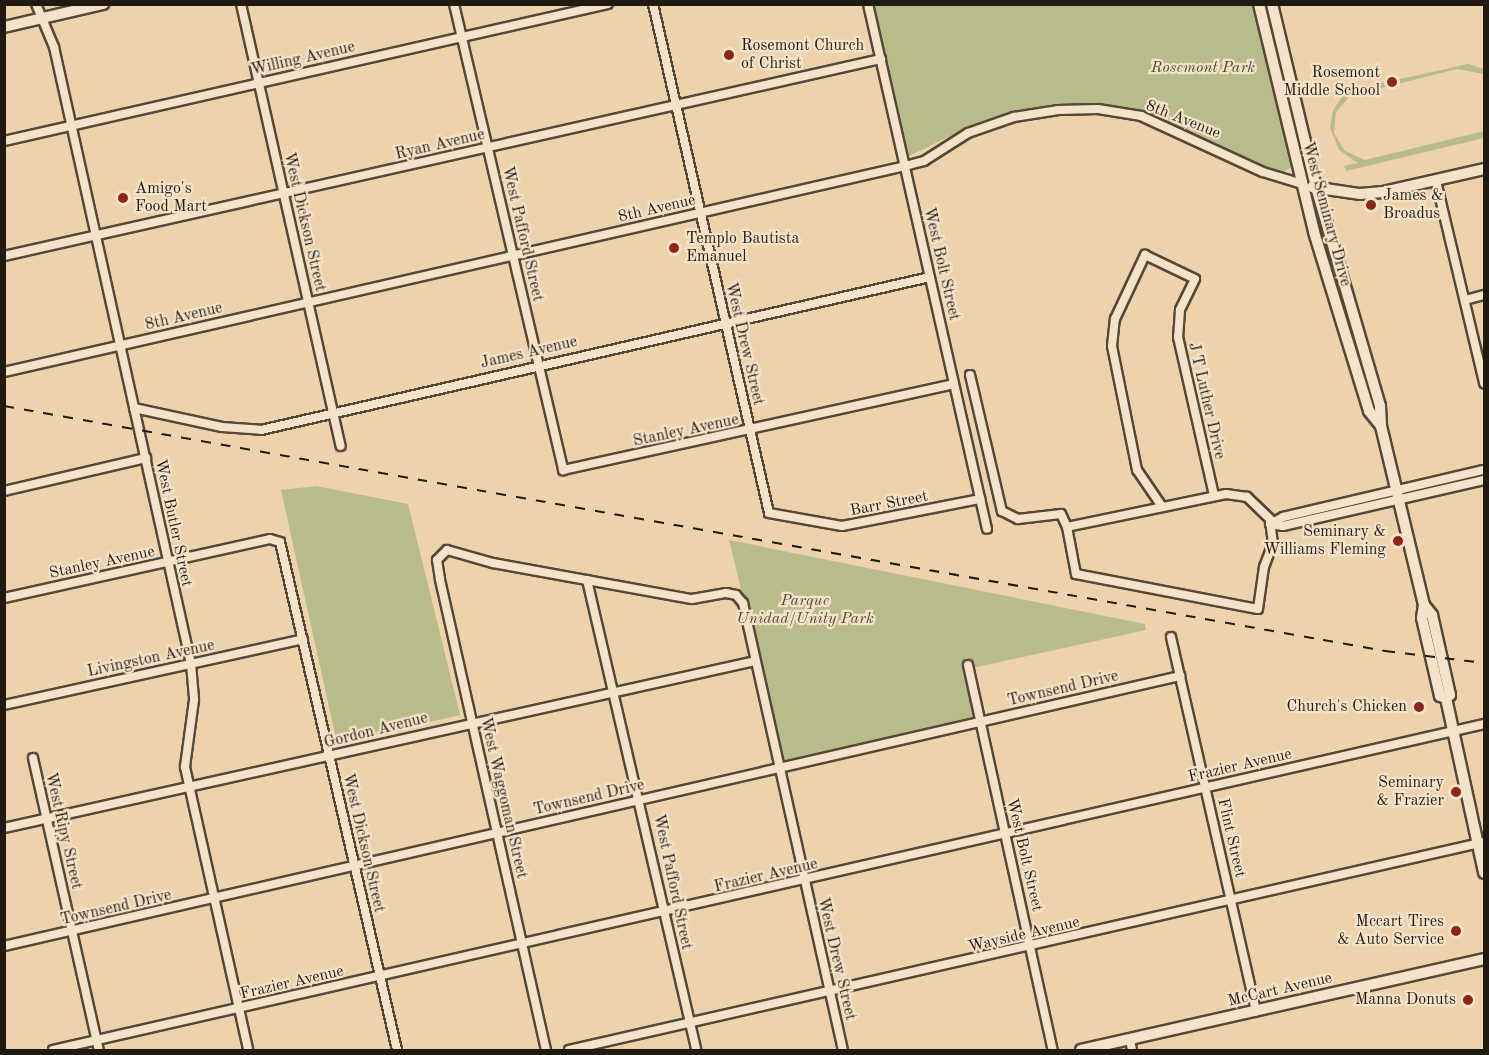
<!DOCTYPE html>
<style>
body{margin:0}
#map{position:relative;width:1489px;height:1055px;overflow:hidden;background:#eed2ac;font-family:"Old Standard TT",serif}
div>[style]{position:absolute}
.green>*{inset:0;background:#b8bc8a}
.roads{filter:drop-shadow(2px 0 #544837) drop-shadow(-2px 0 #544837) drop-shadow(0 2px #544837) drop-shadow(0 -2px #544837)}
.minor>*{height:8px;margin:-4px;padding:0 4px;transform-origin:4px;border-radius:4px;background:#f4e2c9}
.tertiary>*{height:10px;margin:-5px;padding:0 5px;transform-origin:5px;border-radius:5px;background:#f4e2c9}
.secondary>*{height:10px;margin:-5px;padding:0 5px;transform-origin:5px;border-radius:5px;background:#f4e2c9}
.rail>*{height:2px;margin-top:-1px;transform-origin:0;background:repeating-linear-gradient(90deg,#211a10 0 10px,transparent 0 20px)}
.dots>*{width:16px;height:16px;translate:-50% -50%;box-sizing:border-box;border:3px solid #f4e2c9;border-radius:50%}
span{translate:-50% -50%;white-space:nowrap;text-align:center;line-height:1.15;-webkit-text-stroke:4.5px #f4e2c9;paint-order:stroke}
.poi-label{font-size:16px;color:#211a10}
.left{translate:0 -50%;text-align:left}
.right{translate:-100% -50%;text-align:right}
.street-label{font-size:16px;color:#211a10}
.park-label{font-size:16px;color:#4e4b35;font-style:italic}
.frame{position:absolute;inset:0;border:6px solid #211a10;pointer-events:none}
</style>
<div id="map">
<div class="green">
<div style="clip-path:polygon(874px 5px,1254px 5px,1292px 167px,1281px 173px,1155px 116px,1089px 104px,1014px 111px,979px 122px,909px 156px)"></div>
<div style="clip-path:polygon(1468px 64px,1484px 69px,1484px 74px,1457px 69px,1350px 96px,1336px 112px,1334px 133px,1345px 151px,1365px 160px,1484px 131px,1484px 138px,1346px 171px,1344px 166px,1358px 163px,1339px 150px,1330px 128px,1333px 110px,1343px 96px,1359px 88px)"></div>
<div style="clip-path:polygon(316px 486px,408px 504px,460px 715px,337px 743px,281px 490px)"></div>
<div style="clip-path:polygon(729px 540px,1145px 624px,1146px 630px,963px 670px,974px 720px,783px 763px)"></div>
</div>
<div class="roads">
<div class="minor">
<div style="left:36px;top:4px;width:47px;rotate:67.3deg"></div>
<div style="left:54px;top:47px;width:632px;rotate:77.48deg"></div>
<div style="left:191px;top:664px;width:36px;rotate:85deg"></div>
<div style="left:194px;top:700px;width:68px;rotate:97.7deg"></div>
<div style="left:185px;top:767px;width:290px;rotate:77.4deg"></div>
<div style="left:241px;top:4px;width:453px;rotate:77.3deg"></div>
<div style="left:454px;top:4px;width:479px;rotate:76.8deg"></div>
<div style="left:563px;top:470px;width:400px;rotate:-12.4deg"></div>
<div style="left:653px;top:4px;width:522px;rotate:77.16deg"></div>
<div style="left:769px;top:513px;width:74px;rotate:10.1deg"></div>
<div style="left:842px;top:526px;width:141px;rotate:-11.1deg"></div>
<div style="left:868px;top:4px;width:538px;rotate:77.23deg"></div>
<div style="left:4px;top:141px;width:619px;rotate:-12.78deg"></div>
<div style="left:1436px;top:181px;width:208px;rotate:76.6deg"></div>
<div style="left:4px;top:256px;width:899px;rotate:-12.66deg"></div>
<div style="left:1465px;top:300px;width:20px;rotate:-15deg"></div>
<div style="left:4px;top:372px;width:924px;rotate:-12.88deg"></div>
<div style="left:905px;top:166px;width:20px;rotate:-15deg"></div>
<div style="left:924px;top:161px;width:52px;rotate:-32.5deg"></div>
<div style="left:968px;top:133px;width:49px;rotate:-19.2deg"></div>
<div style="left:1014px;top:117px;width:45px;rotate:-9deg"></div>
<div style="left:1058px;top:110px;width:40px;rotate:-1.4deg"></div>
<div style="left:1098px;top:109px;width:44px;rotate:9.2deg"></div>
<div style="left:1141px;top:116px;width:134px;rotate:24.7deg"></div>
<div style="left:1263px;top:172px;width:39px;rotate:17deg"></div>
<div style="left:970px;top:375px;width:140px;rotate:76.8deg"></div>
<div style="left:1002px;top:511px;width:18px;rotate:27deg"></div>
<div style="left:1018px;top:519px;width:43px;rotate:-6.6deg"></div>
<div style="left:1061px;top:514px;width:14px;rotate:65deg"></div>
<div style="left:1067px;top:527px;width:48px;rotate:79.2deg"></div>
<div style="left:1076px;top:574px;width:185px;rotate:10.9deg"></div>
<div style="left:1258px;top:609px;width:42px;rotate:-81.9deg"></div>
<div style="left:1264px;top:567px;width:25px;rotate:-69deg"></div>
<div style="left:1273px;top:544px;width:25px;rotate:-97deg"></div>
<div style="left:1270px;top:519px;width:32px;rotate:-136deg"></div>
<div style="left:1247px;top:497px;width:21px;rotate:-172deg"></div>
<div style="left:1226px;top:494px;width:162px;rotate:168.3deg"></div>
<div style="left:134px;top:408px;width:90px;rotate:12.2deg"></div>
<div style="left:222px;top:427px;width:39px;rotate:4deg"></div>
<div style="left:261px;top:430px;width:686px;rotate:-12.88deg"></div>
<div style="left:4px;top:491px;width:146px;rotate:-13.1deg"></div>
<div style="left:1161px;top:505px;width:42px;rotate:-124.4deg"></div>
<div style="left:1137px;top:470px;width:126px;rotate:-101.4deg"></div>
<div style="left:1112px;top:346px;width:27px;rotate:-84deg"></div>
<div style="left:1115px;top:319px;width:71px;rotate:-64.9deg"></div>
<div style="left:1145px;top:255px;width:55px;rotate:25.6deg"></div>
<div style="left:1195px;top:279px;width:34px;rotate:116deg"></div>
<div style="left:1180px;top:310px;width:27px;rotate:94deg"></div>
<div style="left:1178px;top:337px;width:163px;rotate:77.2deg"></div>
<div style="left:1270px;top:524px;width:15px;rotate:-28deg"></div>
<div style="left:1283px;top:517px;width:206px;rotate:-13.2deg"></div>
<div style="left:1270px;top:524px;width:13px;rotate:9deg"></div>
<div style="left:1283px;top:526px;width:206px;rotate:-12.9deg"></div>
<div style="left:587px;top:580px;width:482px;rotate:76.9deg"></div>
<div style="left:4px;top:598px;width:272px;rotate:-12.5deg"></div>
<div style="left:270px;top:539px;width:10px;rotate:17deg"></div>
<div style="left:280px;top:542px;width:521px;rotate:77.03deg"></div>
<div style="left:1171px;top:637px;width:384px;rotate:77.2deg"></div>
<div style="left:968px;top:665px;width:394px;rotate:77.6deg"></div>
<div style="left:4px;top:705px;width:306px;rotate:-12.4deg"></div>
<div style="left:33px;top:758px;width:299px;rotate:77.3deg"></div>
<div style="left:4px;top:828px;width:769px;rotate:-12.54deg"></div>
<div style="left:4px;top:946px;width:1207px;rotate:-12.93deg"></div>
<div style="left:1130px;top:1039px;width:11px;rotate:80deg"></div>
<div style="left:53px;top:1050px;width:1468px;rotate:-12.83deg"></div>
<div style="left:546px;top:1050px;width:483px;rotate:-102.7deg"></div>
<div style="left:440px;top:579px;width:19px;rotate:-99deg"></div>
<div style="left:437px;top:560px;width:14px;rotate:-45deg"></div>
<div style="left:447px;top:550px;width:48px;rotate:15.8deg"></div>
<div style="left:493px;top:563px;width:202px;rotate:10.3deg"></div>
<div style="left:692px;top:599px;width:35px;rotate:-10deg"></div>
<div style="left:726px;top:593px;width:10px;rotate:11deg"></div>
<div style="left:736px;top:595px;width:11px;rotate:49deg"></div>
<div style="left:743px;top:603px;width:458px;rotate:77.4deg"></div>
<div style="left:569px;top:1050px;width:938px;rotate:-12.81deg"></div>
</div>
<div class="tertiary">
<div style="left:4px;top:27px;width:102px;rotate:-13.1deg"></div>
</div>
<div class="secondary">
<div style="left:1259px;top:4px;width:235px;rotate:76.4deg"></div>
<div style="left:1314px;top:232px;width:187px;rotate:72.9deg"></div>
<div style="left:1369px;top:411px;width:19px;rotate:51deg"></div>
<div style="left:1272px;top:4px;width:188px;rotate:76.5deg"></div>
<div style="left:1316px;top:187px;width:228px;rotate:73.7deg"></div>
<div style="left:1380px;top:406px;width:20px;rotate:87deg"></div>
<div style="left:1381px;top:426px;width:184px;rotate:76.5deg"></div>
<div style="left:1424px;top:605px;width:13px;rotate:99deg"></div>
<div style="left:1422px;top:618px;width:80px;rotate:77deg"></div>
<div style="left:1440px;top:696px;width:6px;rotate:18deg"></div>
<div style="left:1312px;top:187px;width:49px;rotate:8.3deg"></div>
<div style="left:1360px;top:194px;width:23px;rotate:-5deg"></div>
<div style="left:1383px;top:192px;width:104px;rotate:-12.8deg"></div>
<div style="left:1424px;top:605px;width:13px;rotate:51deg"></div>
<div style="left:1432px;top:615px;width:82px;rotate:77.3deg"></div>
<div style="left:1450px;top:695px;width:5px;rotate:143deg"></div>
<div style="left:1446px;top:698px;width:179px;rotate:77.7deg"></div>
<div style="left:1081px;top:1050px;width:413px;rotate:-12.7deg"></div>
</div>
</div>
<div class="rail">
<div style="left:4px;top:406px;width:1403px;rotate:10.06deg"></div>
<div style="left:1385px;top:651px;width:100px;rotate:6.9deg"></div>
</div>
<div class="dots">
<div style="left:729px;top:55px;background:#8f2418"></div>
<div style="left:1392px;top:82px;background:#8f2418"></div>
<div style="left:123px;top:198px;background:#8f2418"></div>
<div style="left:1371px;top:205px;background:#8f2418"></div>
<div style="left:674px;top:248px;background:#8f2418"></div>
<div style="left:1398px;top:541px;background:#8f2418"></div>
<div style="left:1419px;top:707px;background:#8f2418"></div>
<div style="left:1456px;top:792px;background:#8f2418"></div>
<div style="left:1456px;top:931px;background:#8f2418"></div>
<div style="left:1468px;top:1000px;background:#8f2418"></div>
</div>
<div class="poi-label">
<span class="left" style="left:741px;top:55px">Rosemont Church<br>of Christ</span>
<span class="right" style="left:1380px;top:82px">Rosemont<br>Middle School</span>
<span class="left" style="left:135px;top:198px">Amigo's<br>Food Mart</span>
<span class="left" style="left:1383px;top:205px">James &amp;<br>Broadus</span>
<span class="left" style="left:686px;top:248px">Templo Bautista<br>Emanuel</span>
<span class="right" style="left:1386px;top:541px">Seminary &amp;<br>Williams Fleming</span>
<span class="right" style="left:1407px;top:707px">Church's Chicken</span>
<span class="right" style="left:1444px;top:792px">Seminary<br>&amp; Frazier</span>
<span class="right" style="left:1444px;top:931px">Mccart Tires<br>&amp; Auto Service</span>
<span class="right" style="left:1456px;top:1000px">Manna Donuts</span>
</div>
<div class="street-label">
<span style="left:303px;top:59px;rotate:-13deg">Willing Avenue</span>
<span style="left:1183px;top:120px;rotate:22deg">8th Avenue</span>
<span style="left:440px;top:145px;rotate:-13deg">Ryan Avenue</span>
<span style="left:657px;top:209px;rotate:-13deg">8th Avenue</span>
<span style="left:1326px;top:214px;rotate:75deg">West Seminary Drive</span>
<span style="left:304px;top:222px;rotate:77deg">West Dickson Street</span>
<span style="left:522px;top:234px;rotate:77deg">West Pafford Street</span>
<span style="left:941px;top:264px;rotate:77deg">West Bolt Street</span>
<span style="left:184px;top:317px;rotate:-13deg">8th Avenue</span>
<span style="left:744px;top:344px;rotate:77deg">West Drew Street</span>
<span style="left:529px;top:353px;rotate:-13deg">James Avenue</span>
<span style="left:1206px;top:401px;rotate:77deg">J T Luther Drive</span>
<span style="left:686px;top:431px;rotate:-12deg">Stanley Avenue</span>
<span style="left:889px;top:504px;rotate:-11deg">Barr Street</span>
<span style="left:173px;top:523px;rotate:78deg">West Butler Street</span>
<span style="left:102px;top:563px;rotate:-12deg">Stanley Avenue</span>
<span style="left:151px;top:659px;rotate:-12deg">Livingston Avenue</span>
<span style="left:1063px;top:689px;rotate:-13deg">Townsend Drive</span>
<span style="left:376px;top:731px;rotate:-14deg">Gordon Avenue</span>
<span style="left:1240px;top:766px;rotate:-13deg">Frazier Avenue</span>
<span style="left:503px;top:798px;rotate:77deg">West Waggoman Street</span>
<span style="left:589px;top:798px;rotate:-13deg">Townsend Drive</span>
<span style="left:63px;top:831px;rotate:77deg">West Ripy Street</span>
<span style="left:1231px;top:838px;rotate:77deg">Flint Street</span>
<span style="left:363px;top:843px;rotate:77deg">West Dickson Street</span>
<span style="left:1024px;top:855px;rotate:77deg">West Bolt Street</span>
<span style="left:766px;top:876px;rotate:-13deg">Frazier Avenue</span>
<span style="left:672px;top:882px;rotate:78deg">West Pafford Street</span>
<span style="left:116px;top:908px;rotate:-13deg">Townsend Drive</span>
<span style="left:1024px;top:935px;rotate:-13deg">Wayside Avenue</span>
<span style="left:836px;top:959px;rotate:77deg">West Drew Street</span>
<span style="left:292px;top:983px;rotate:-13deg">Frazier Avenue</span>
<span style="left:1280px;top:990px;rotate:-13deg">McCart Avenue</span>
</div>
<div class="park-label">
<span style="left:1203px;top:68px">Rosemont Park</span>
<span style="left:805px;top:610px">Parque<br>Unidad/Unity Park</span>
</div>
<div class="frame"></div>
</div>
